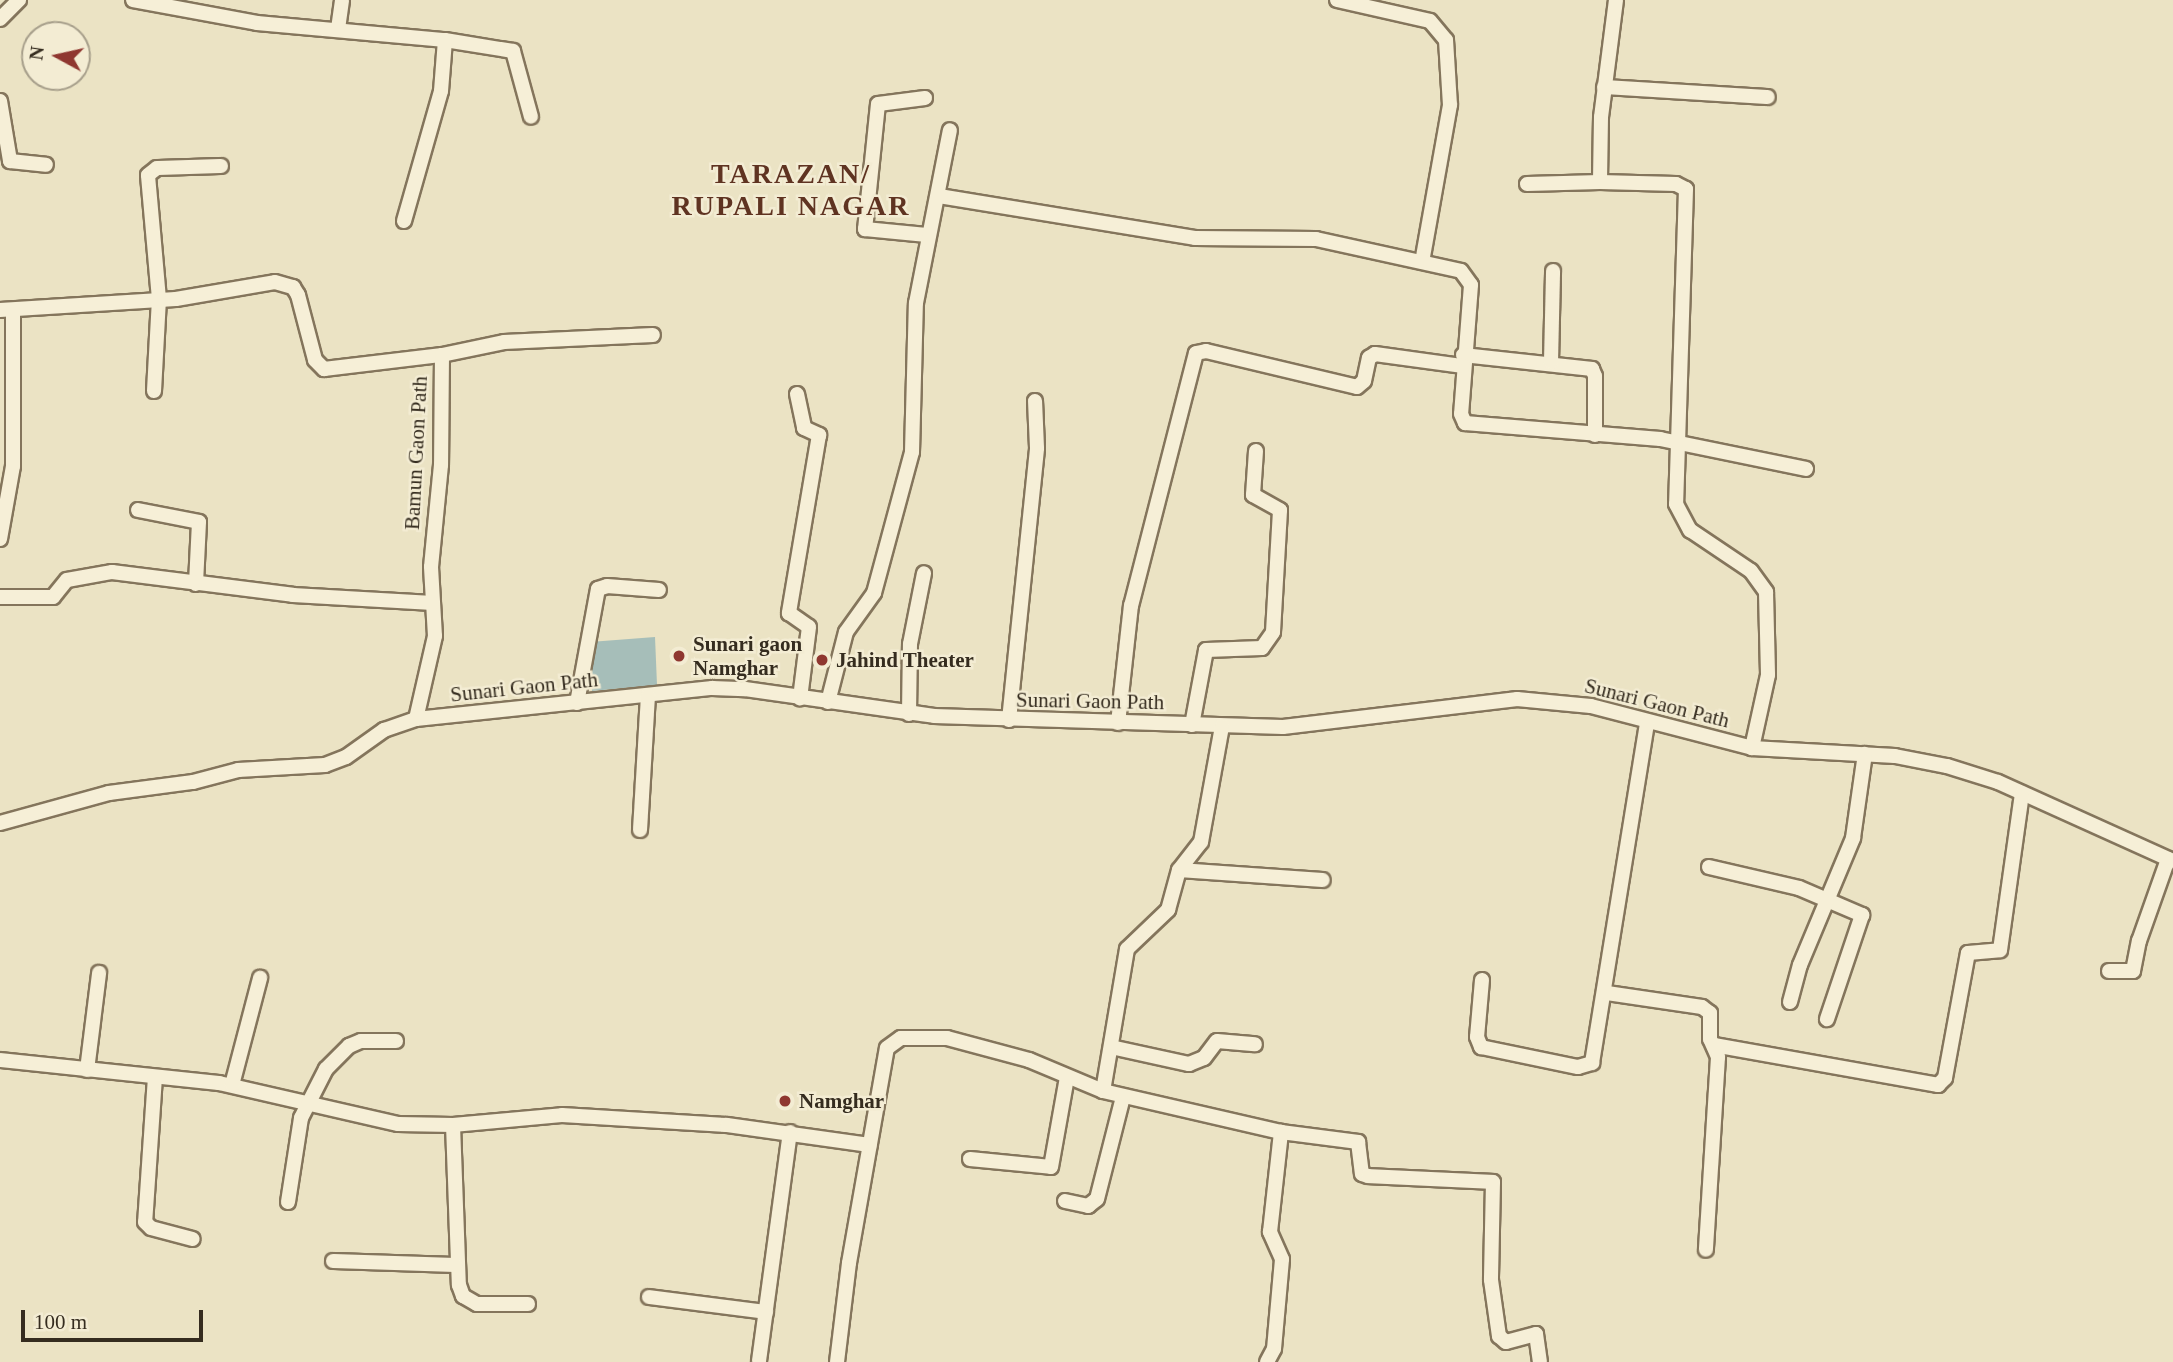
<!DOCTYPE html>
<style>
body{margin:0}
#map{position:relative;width:2173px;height:1362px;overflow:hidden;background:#ebe3c4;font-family:Georgia,serif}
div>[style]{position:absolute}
.water>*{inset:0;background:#a6beb9}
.roads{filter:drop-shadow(2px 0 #84755c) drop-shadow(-2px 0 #84755c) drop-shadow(0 2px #84755c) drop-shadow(0 -2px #84755c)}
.minor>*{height:14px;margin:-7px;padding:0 7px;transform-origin:7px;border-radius:7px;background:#f6efd7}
.dots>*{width:19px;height:19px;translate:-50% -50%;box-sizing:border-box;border:4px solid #f3ecd3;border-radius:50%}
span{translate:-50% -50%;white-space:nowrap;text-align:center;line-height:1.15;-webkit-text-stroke:5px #f3ecd3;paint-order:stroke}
.street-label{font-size:21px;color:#352c1f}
.poi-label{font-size:21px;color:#352c1f;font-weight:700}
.left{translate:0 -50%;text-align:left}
.district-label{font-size:28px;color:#5f3321;font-weight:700;letter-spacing:2px}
.north{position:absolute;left:21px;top:21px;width:70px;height:70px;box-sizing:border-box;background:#f3ecd3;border:2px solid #a79f8b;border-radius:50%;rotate:278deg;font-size:19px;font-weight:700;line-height:28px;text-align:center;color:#352c1f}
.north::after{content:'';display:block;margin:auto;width:24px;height:32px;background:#8f3730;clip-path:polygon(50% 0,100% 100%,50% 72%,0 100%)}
.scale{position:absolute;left:21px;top:1310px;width:182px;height:32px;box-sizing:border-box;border:4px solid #352c1f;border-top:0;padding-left:9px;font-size:21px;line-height:24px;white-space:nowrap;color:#352c1f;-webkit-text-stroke:5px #f3ecd3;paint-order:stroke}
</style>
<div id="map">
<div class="water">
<div style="clip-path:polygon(655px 637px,657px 685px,592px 691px,590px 642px)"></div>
</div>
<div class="roads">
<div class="minor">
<div style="left:133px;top:0;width:126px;rotate:10.5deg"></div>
<div style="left:257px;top:23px;width:189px;rotate:5.2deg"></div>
<div style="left:445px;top:40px;width:69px;rotate:9.2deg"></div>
<div style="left:513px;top:51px;width:68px;rotate:74.7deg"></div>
<div style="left:1337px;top:0;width:95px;rotate:12.7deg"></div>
<div style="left:1430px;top:21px;width:25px;rotate:50deg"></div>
<div style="left:1446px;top:40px;width:65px;rotate:86.5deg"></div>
<div style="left:1450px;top:105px;width:159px;rotate:100.1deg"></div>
<div style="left:1616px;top:0;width:118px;rotate:97.3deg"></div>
<div style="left:1601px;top:117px;width:65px;rotate:90.9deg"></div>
<div style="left:1600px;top:182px;width:76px;rotate:1.5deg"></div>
<div style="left:1676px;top:184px;width:11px;rotate:27deg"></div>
<div style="left:1686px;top:189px;width:315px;rotate:91.8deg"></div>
<div style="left:1676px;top:504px;width:30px;rotate:62deg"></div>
<div style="left:1690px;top:530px;width:73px;rotate:33.9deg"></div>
<div style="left:1751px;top:571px;width:26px;rotate:54deg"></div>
<div style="left:1766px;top:592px;width:83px;rotate:88.6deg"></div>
<div style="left:1768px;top:675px;width:75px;rotate:102.4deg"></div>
<div style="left:0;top:19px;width:27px;rotate:-45deg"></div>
<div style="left:338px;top:29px;width:29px;rotate:-82deg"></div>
<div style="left:1604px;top:87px;width:164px;rotate:3.5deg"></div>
<div style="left:925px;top:98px;width:47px;rotate:172.7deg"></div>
<div style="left:878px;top:104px;width:126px;rotate:95.9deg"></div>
<div style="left:865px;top:229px;width:62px;rotate:5.5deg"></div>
<div style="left:0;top:101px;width:61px;rotate:80.5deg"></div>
<div style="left:10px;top:161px;width:36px;rotate:6deg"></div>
<div style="left:1527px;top:184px;width:73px;rotate:-1.6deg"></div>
<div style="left:939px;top:196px;width:259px;rotate:9.3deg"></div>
<div style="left:1195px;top:238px;width:121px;rotate:0.5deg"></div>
<div style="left:1316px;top:239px;width:148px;rotate:12.4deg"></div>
<div style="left:1461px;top:271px;width:17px;rotate:54deg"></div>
<div style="left:1471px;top:285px;width:129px;rotate:94.4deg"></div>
<div style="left:1461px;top:414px;width:10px;rotate:66deg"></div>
<div style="left:1465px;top:423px;width:196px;rotate:4.7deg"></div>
<div style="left:1660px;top:439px;width:149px;rotate:11.6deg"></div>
<div style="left:404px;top:221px;width:135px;rotate:-74.1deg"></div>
<div style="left:441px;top:91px;width:51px;rotate:-85.5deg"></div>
<div style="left:0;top:310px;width:176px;rotate:-3.6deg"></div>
<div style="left:176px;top:299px;width:100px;rotate:-9.7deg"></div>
<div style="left:275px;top:282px;width:19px;rotate:16deg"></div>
<div style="left:293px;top:287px;width:9px;rotate:58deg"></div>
<div style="left:298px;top:295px;width:67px;rotate:75.3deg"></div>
<div style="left:315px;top:360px;width:13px;rotate:45deg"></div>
<div style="left:324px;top:369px;width:119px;rotate:-6.8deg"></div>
<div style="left:442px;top:355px;width:110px;rotate:90.5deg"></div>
<div style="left:441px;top:465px;width:102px;rotate:95.6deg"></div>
<div style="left:431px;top:567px;width:69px;rotate:86.7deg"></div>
<div style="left:435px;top:636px;width:85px;rotate:102.9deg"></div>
<div style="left:442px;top:355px;width:63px;rotate:-11.8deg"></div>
<div style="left:504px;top:342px;width:149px;rotate:-2.7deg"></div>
<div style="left:1463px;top:355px;width:130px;rotate:6.2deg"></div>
<div style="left:1592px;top:369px;width:8px;rotate:67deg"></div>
<div style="left:1595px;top:376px;width:59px;rotate:90deg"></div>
<div style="left:1551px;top:362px;width:91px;rotate:-88.7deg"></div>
<div style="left:154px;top:391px;width:92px;rotate:-86.9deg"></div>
<div style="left:159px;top:299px;width:124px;rotate:-95.1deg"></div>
<div style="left:148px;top:175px;width:11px;rotate:-38deg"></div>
<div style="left:157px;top:168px;width:64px;rotate:-1.8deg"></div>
<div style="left:797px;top:394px;width:35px;rotate:78deg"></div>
<div style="left:804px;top:428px;width:17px;rotate:25deg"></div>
<div style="left:819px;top:435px;width:181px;rotate:99.6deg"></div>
<div style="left:789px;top:613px;width:24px;rotate:35deg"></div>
<div style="left:809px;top:627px;width:72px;rotate:97.2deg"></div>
<div style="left:138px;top:510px;width:62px;rotate:11.1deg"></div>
<div style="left:199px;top:522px;width:62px;rotate:92.8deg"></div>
<div style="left:0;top:539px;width:74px;rotate:-79.9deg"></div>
<div style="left:13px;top:466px;width:156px;rotate:-90deg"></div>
<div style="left:0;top:597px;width:53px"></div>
<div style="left:53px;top:597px;width:22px;rotate:-51deg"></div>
<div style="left:67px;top:580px;width:46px;rotate:-10.1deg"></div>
<div style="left:112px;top:572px;width:182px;rotate:7.2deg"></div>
<div style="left:293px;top:595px;width:140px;rotate:3.3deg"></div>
<div style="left:828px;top:702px;width:72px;rotate:-75.6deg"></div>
<div style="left:846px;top:632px;width:48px;rotate:-54.3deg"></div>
<div style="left:874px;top:593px;width:146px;rotate:-74.9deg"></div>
<div style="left:912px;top:452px;width:149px;rotate:-88.5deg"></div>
<div style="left:916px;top:303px;width:176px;rotate:-78.9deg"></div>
<div style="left:577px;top:703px;width:116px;rotate:-79.6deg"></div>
<div style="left:598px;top:589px;width:9px;rotate:-18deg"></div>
<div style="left:607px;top:586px;width:52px;rotate:4.4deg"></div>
<div style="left:909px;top:714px;width:70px;rotate:-89.2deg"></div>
<div style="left:910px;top:644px;width:72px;rotate:-78.8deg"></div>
<div style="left:1009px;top:720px;width:273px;rotate:-84.1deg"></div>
<div style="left:1037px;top:448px;width:47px;rotate:-92.4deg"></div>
<div style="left:1118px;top:723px;width:118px;rotate:-83.7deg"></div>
<div style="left:1131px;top:606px;width:261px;rotate:-75.6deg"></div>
<div style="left:1196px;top:353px;width:10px;rotate:-11deg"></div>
<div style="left:1206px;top:351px;width:155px;rotate:13.4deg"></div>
<div style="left:1357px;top:387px;width:9px;rotate:-41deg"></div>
<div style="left:1364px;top:381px;width:24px;rotate:-78deg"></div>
<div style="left:1369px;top:358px;width:7px;rotate:-34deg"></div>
<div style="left:1375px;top:354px;width:89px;rotate:7.8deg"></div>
<div style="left:1192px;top:725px;width:76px;rotate:-79.4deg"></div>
<div style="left:1206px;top:650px;width:56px;rotate:-2deg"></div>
<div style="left:1262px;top:648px;width:19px;rotate:-55deg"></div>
<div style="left:1273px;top:632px;width:122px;rotate:-86.7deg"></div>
<div style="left:1280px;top:510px;width:31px;rotate:-151deg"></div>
<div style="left:1253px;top:495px;width:44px;rotate:-86.1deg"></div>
<div style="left:0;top:823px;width:113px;rotate:-15.4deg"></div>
<div style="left:109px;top:793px;width:85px;rotate:-7.5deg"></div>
<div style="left:193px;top:782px;width:47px;rotate:-14.9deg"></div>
<div style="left:238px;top:770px;width:87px;rotate:-3.3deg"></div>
<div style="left:325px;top:765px;width:22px;rotate:-21deg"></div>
<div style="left:346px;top:757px;width:47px;rotate:-35.4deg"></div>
<div style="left:384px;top:730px;width:34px;rotate:-19deg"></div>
<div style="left:416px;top:719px;width:298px;rotate:-6deg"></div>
<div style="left:712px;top:688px;width:33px;rotate:2deg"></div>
<div style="left:745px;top:689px;width:191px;rotate:8.1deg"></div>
<div style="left:934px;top:716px;width:349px;rotate:1.8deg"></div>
<div style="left:1283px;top:727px;width:236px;rotate:-6.8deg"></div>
<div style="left:1517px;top:699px;width:74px;rotate:5.4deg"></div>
<div style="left:1591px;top:706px;width:166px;rotate:14.6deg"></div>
<div style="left:1752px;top:748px;width:143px;rotate:3.2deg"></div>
<div style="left:1895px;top:756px;width:53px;rotate:10.9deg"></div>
<div style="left:1947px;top:766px;width:53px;rotate:17.4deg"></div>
<div style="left:1998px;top:782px;width:192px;rotate:24.3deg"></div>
<div style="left:640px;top:830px;width:135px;rotate:-86.6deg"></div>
<div style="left:1709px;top:867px;width:92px;rotate:13.1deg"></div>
<div style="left:1799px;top:888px;width:69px;rotate:23.2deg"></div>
<div style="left:1862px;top:915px;width:110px;rotate:108.6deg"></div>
<div style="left:1179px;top:870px;width:144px;rotate:4deg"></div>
<div style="left:2109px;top:971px;width:24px"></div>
<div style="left:2133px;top:971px;width:31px;rotate:-79deg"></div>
<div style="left:2139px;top:941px;width:87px;rotate:-70.5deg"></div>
<div style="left:1482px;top:980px;width:57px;rotate:95deg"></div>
<div style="left:1477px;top:1037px;width:11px;rotate:68deg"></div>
<div style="left:1481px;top:1047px;width:99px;rotate:11.7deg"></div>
<div style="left:1578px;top:1067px;width:15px;rotate:-16deg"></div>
<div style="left:1592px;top:1063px;width:345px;rotate:-80.8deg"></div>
<div style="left:1607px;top:993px;width:96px;rotate:8.4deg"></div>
<div style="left:1702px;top:1007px;width:10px;rotate:37deg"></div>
<div style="left:1710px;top:1013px;width:26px;rotate:90deg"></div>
<div style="left:1710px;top:1039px;width:20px;rotate:66deg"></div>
<div style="left:1718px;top:1057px;width:193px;rotate:93.6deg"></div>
<div style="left:1790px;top:1002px;width:38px;rotate:-75deg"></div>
<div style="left:1800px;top:965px;width:138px;rotate:-67.3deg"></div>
<div style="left:1853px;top:838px;width:85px;rotate:-81.9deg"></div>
<div style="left:1714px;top:1045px;width:228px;rotate:10.1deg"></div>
<div style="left:1938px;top:1085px;width:10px;rotate:-45deg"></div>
<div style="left:1945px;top:1078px;width:127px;rotate:-79.6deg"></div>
<div style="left:1968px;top:953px;width:32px;rotate:-5deg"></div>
<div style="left:2000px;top:950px;width:158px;rotate:-82deg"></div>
<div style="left:1111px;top:1047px;width:80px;rotate:12.3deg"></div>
<div style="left:1189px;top:1064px;width:16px;rotate:-22deg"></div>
<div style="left:1204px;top:1058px;width:21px;rotate:-53deg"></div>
<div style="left:1217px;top:1041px;width:38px;rotate:5deg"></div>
<div style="left:0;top:1060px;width:220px;rotate:6deg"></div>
<div style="left:219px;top:1083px;width:184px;rotate:12.9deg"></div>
<div style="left:398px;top:1124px;width:55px;rotate:1deg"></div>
<div style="left:453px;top:1125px;width:109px;rotate:-5.2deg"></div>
<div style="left:562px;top:1115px;width:165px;rotate:3.5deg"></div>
<div style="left:727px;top:1125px;width:144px;rotate:8deg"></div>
<div style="left:87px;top:1070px;width:98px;rotate:-82.9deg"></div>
<div style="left:155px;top:1077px;width:145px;rotate:93.9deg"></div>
<div style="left:145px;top:1222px;width:8px;rotate:45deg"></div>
<div style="left:151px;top:1228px;width:43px;rotate:14.7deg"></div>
<div style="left:232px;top:1085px;width:111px;rotate:-75.3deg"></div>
<div style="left:1103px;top:1091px;width:183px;rotate:13deg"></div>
<div style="left:1281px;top:1132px;width:78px;rotate:7.4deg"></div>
<div style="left:1358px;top:1142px;width:32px;rotate:83deg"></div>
<div style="left:1362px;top:1174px;width:6px;rotate:18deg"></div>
<div style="left:1368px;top:1176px;width:125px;rotate:2.7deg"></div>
<div style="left:1493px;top:1182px;width:98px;rotate:91.2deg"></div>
<div style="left:1491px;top:1280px;width:57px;rotate:81.9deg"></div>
<div style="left:1499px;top:1336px;width:9px;rotate:41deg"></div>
<div style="left:1506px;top:1342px;width:31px;rotate:-15deg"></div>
<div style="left:1536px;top:1334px;width:28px;rotate:82deg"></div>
<div style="left:453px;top:1125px;width:160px;rotate:87.9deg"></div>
<div style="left:459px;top:1285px;width:12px;rotate:70deg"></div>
<div style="left:463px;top:1296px;width:16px;rotate:30deg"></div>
<div style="left:477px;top:1304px;width:51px"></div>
<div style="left:970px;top:1159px;width:81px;rotate:5.6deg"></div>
<div style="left:1051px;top:1167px;width:91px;rotate:-79.9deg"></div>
<div style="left:1065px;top:1201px;width:24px;rotate:12deg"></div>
<div style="left:1088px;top:1206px;width:11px;rotate:-38deg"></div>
<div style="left:1097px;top:1199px;width:105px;rotate:-75.7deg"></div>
<div style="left:288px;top:1202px;width:85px;rotate:-81.2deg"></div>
<div style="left:301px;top:1118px;width:55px;rotate:-63deg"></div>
<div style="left:326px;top:1069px;width:33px;rotate:-45deg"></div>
<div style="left:349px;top:1046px;width:13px;rotate:-23deg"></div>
<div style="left:361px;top:1041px;width:35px"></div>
<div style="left:333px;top:1261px;width:123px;rotate:1.9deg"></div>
<div style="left:649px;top:1297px;width:118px;rotate:7.3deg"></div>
<div style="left:759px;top:1361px;width:231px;rotate:-82.3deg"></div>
<div style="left:837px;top:1362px;width:100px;rotate:-83.1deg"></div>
<div style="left:849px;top:1263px;width:218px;rotate:-80deg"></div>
<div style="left:887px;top:1048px;width:17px;rotate:-36deg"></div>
<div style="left:901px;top:1038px;width:46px"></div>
<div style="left:947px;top:1038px;width:85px;rotate:15deg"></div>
<div style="left:1029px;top:1060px;width:80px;rotate:22.7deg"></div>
<div style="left:1103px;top:1091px;width:144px;rotate:-80.4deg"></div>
<div style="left:1127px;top:949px;width:57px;rotate:-43.6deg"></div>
<div style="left:1168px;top:910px;width:41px;rotate:-74.6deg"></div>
<div style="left:1179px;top:870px;width:36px;rotate:-52deg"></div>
<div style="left:1201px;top:842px;width:118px;rotate:-79.7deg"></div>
<div style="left:1267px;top:1362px;width:15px;rotate:-62deg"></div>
<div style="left:1274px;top:1349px;width:90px;rotate:-84.9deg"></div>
<div style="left:1282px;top:1259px;width:30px;rotate:-114deg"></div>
<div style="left:1270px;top:1232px;width:101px;rotate:-83.7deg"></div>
</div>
</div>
<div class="dots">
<div style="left:679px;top:656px;background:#8f3730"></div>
<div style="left:822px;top:660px;background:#8f3730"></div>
<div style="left:785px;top:1101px;background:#8f3730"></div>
</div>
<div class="street-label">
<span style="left:416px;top:453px;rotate:-87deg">Bamun Gaon Path</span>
<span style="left:524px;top:687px;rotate:-6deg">Sunari Gaon Path</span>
<span style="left:1090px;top:701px;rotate:1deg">Sunari Gaon Path</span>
<span style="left:1657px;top:703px;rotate:14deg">Sunari Gaon Path</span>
</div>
<div class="poi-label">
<span class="left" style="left:693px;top:656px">Sunari gaon<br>Namghar</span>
<span class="left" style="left:836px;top:660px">Jahind Theater</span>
<span class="left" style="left:799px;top:1101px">Namghar</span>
</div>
<div class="district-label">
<span style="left:791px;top:190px">TARAZAN/<br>RUPALI NAGAR</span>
</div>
<div class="north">N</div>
<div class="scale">100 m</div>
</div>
